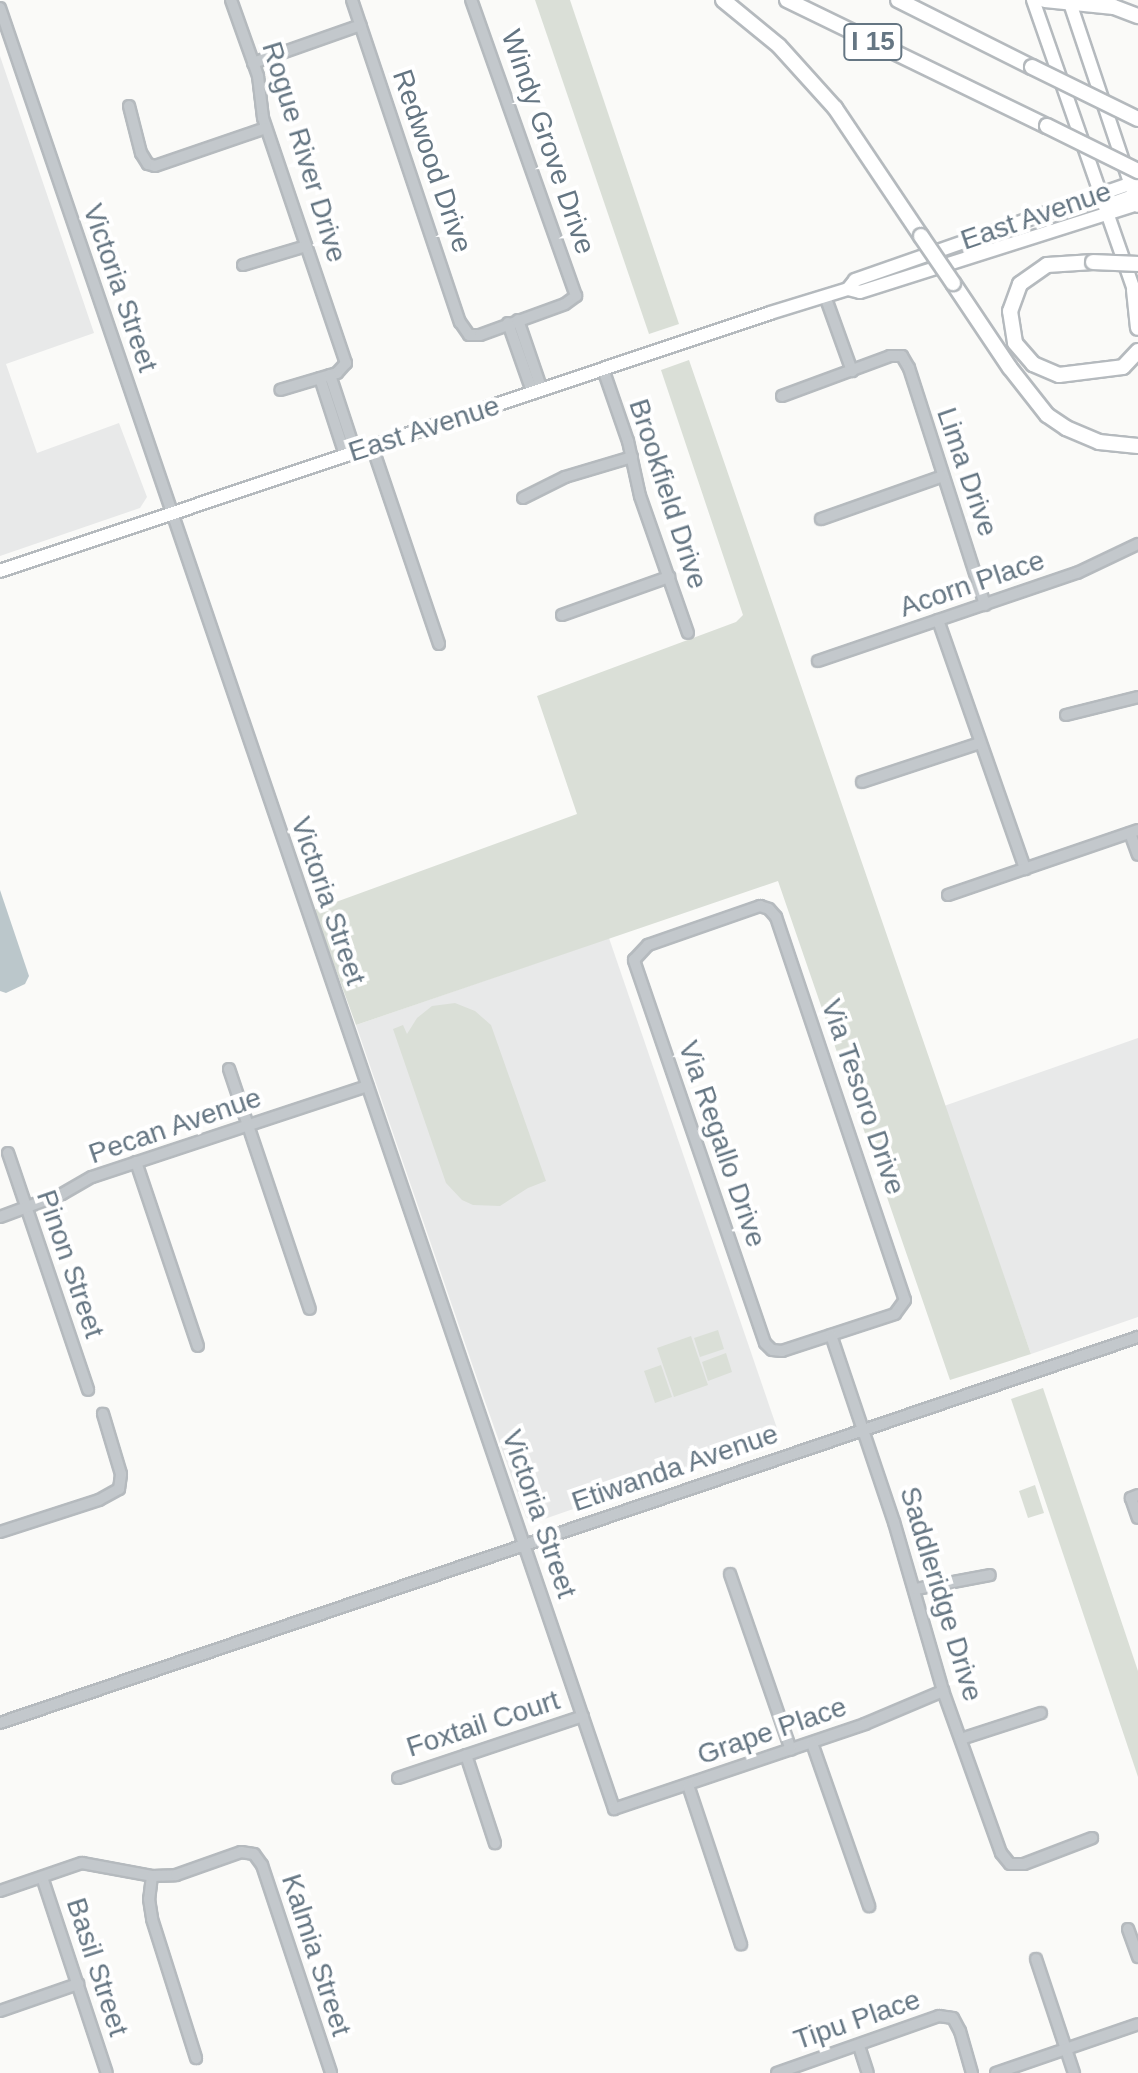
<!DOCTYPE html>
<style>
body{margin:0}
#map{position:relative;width:1138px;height:2073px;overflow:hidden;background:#fafaf8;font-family:Arial,sans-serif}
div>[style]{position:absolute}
.built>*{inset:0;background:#e8e9e9}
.green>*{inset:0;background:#dadfd7}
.water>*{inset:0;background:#bbc7cb}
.roads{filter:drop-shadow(2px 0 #b5babe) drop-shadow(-2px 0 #b5babe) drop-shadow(0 2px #b5babe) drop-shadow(0 -2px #b5babe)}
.minor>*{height:10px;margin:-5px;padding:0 5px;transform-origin:5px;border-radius:5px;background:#c3c8cc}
.major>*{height:12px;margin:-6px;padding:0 6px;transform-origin:6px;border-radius:6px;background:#fff}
.highway>*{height:14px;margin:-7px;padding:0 7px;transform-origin:7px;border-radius:7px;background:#fff}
.bridges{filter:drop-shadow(2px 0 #b4b9bd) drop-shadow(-2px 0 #b4b9bd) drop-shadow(0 2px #b4b9bd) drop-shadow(0 -2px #b4b9bd)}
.highway-bridge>*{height:14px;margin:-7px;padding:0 7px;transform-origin:7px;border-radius:7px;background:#fff}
span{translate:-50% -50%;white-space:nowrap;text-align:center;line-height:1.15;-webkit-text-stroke:8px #fff;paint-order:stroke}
.shield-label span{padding:2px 6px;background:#fff;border:2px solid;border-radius:6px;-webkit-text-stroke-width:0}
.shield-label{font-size:26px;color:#657683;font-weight:700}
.street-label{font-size:28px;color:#657683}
</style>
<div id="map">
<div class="built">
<div style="clip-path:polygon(0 56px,94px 333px,6px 364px,37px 453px,119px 423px,147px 497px,140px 508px,0 556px)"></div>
<div style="clip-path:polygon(609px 938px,780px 1437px,533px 1523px,526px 1517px,482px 1393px,356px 1025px)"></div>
<div style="clip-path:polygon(1138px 1038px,1138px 1317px,1031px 1354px,944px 1106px)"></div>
</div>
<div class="green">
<div style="clip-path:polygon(535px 0,570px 0,679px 324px,649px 334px)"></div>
<div style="clip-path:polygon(689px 360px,1031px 1354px,950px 1380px,778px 881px,356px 1025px,314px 910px,577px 814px,537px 696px,736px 622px,743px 615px,661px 370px)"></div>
<div style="clip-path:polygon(455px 1003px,475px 1011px,491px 1025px,546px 1181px,528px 1188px,500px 1206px,473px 1205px,462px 1200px,446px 1183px,393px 1029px,403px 1025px,407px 1034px,417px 1018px,432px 1006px)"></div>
<div style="clip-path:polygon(718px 1330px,724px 1349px,700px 1357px,694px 1338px)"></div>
<div style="clip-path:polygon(691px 1336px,708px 1385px,674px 1397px,657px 1348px)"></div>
<div style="clip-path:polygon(726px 1353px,732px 1372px,708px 1381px,702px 1362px)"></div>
<div style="clip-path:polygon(661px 1365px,672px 1397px,655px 1403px,644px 1371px)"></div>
<div style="clip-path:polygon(1043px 1388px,1138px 1671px,1138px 1777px,1011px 1399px)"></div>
<div style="clip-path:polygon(1035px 1485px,1044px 1513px,1028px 1518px,1019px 1491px)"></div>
</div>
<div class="water">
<div style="clip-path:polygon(0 890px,29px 976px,25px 984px,6px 993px,0 991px)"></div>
</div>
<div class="roads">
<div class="minor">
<div style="left:231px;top:0;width:81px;rotate:70.4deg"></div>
<div style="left:258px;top:76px;width:42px;rotate:83.2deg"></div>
<div style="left:263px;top:118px;width:259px;rotate:71.3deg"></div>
<div style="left:346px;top:363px;width:13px;rotate:132deg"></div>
<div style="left:337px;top:373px;width:59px;rotate:163.4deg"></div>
<div style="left:352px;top:0;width:340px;rotate:71.5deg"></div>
<div style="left:460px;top:322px;width:16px;rotate:55deg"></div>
<div style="left:469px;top:335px;width:11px"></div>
<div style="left:480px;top:335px;width:90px;rotate:-20deg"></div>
<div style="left:565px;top:304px;width:14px;rotate:-36deg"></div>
<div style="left:576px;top:296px;width:314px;rotate:-109.5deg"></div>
<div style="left:0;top:8px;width:1903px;rotate:71.17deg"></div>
<div style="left:614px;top:1809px;width:265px;rotate:-18.7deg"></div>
<div style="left:865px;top:1724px;width:85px;rotate:-22.9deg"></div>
<div style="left:253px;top:63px;width:114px;rotate:-19.4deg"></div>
<div style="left:129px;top:106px;width:49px;rotate:75.7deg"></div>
<div style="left:141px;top:153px;width:13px;rotate:58deg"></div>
<div style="left:148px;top:164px;width:7px;rotate:16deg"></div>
<div style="left:155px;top:166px;width:117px;rotate:-18.9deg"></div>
<div style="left:243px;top:265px;width:66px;rotate:-16.8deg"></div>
<div style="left:825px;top:296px;width:80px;rotate:70.2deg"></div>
<div style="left:518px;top:320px;width:74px;rotate:71.1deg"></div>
<div style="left:508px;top:323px;width:75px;rotate:70.6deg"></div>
<div style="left:603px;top:369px;width:76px;rotate:70.9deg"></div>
<div style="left:628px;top:441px;width:56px;rotate:77.7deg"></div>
<div style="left:640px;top:496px;width:145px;rotate:70.7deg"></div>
<div style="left:330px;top:375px;width:80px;rotate:71.8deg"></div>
<div style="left:320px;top:378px;width:81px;rotate:72deg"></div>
<div style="left:782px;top:396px;width:115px;rotate:-20.3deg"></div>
<div style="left:890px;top:356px;width:12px"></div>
<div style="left:902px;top:356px;width:14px;rotate:60deg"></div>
<div style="left:909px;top:368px;width:249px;rotate:72.2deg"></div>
<div style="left:372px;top:446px;width:209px;rotate:71.3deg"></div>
<div style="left:523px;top:498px;width:47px;rotate:-26.6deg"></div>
<div style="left:565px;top:477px;width:70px;rotate:-16.6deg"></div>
<div style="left:821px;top:519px;width:129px;rotate:-19.4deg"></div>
<div style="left:562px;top:615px;width:114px;rotate:-19.6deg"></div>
<div style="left:938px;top:620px;width:264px;rotate:70.7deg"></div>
<div style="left:818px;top:661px;width:274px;rotate:-18.8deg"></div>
<div style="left:1077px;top:573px;width:68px;rotate:-25.4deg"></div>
<div style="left:1066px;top:715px;width:74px;rotate:-14deg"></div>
<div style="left:862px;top:782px;width:124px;rotate:-18.3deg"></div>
<div style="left:1130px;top:833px;width:23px;rotate:70deg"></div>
<div style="left:948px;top:895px;width:201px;rotate:-18.9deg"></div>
<div style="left:760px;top:906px;width:9px;rotate:18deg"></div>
<div style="left:769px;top:909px;width:11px;rotate:49deg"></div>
<div style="left:776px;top:917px;width:404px;rotate:71.4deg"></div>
<div style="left:905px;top:1300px;width:17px;rotate:126deg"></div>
<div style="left:895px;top:1314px;width:119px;rotate:161.9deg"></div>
<div style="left:782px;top:1351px;width:10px;rotate:-174deg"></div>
<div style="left:772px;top:1350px;width:10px;rotate:-135deg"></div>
<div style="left:765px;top:1343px;width:405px;rotate:-108.9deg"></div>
<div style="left:634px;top:960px;width:21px;rotate:-47deg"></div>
<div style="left:648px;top:945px;width:119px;rotate:-19.2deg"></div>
<div style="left:229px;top:1069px;width:253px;rotate:71.4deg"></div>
<div style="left:8px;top:1153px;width:250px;rotate:71.3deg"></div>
<div style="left:136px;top:1162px;width:194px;rotate:71.4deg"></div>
<div style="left:0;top:1217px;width:66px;rotate:-20.4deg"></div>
<div style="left:62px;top:1194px;width:34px;rotate:-30deg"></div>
<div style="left:92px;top:1177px;width:290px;rotate:-18.3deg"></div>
<div style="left:831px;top:1335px;width:197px;rotate:71.4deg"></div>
<div style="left:894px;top:1522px;width:176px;rotate:73.8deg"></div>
<div style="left:943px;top:1691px;width:172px;rotate:70.3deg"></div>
<div style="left:1001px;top:1853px;width:14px;rotate:51deg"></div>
<div style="left:1010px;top:1864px;width:14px"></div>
<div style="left:1024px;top:1864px;width:73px;rotate:-20.9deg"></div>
<div style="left:1138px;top:1495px;width:8px;rotate:157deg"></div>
<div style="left:1131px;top:1498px;width:21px;rotate:71deg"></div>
<div style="left:0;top:1532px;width:104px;rotate:-17.9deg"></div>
<div style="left:99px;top:1500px;width:23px;rotate:-29deg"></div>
<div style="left:119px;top:1489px;width:15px;rotate:-82deg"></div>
<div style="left:121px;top:1474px;width:63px;rotate:-106.7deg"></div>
<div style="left:730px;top:1574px;width:186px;rotate:70.9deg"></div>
<div style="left:916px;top:1589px;width:75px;rotate:-10.7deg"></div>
<div style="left:0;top:1723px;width:1202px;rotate:-18.74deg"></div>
<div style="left:961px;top:1739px;width:84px;rotate:-18deg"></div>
<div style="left:812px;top:1743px;width:173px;rotate:70.7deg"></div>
<div style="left:466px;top:1755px;width:93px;rotate:71.8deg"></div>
<div style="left:398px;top:1778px;width:195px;rotate:-18.5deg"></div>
<div style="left:688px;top:1785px;width:168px;rotate:71.6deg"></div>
<div style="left:152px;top:1876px;width:23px;rotate:97deg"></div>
<div style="left:149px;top:1899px;width:20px;rotate:81deg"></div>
<div style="left:152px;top:1919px;width:146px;rotate:72.4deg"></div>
<div style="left:42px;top:1877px;width:206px;rotate:71.7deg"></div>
<div style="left:0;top:1891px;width:87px;rotate:-18.9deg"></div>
<div style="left:82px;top:1863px;width:71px;rotate:10.5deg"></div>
<div style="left:152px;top:1876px;width:24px;rotate:-2deg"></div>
<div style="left:176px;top:1875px;width:69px;rotate:-19.5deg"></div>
<div style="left:241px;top:1852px;width:13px;rotate:9deg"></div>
<div style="left:254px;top:1854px;width:14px;rotate:54deg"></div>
<div style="left:262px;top:1865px;width:219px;rotate:71.6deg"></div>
<div style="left:1128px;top:1929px;width:30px;rotate:70deg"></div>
<div style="left:1036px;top:1959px;width:120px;rotate:71.6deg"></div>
<div style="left:0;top:2011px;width:83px;rotate:-19.1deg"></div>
<div style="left:859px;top:2046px;width:28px;rotate:72deg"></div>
<div style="left:777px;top:2073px;width:172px;rotate:-19.4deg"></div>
<div style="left:939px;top:2016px;width:14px;rotate:8deg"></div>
<div style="left:953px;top:2018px;width:15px;rotate:62deg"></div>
<div style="left:960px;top:2031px;width:44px;rotate:74.1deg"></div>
<div style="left:996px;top:2073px;width:150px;rotate:-19deg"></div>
</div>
<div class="major">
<div style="left:1033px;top:0;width:317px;rotate:70.8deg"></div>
<div style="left:1069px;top:0;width:217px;rotate:71.5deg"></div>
<div style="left:1105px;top:206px;width:35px;rotate:-20deg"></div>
<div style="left:848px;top:289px;width:11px;rotate:-52deg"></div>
<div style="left:855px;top:280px;width:300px;rotate:-19.3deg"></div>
<div style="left:0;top:571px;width:812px;rotate:-18.52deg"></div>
<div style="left:770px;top:313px;width:82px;rotate:-17.1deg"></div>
<div style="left:848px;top:289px;width:12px;rotate:14deg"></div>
<div style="left:860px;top:292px;width:292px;rotate:-17.6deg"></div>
</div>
<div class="highway">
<div style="left:723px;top:0;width:72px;rotate:39.4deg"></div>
<div style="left:779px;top:46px;width:84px;rotate:47.9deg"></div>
<div style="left:835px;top:108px;width:154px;rotate:56.1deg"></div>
<div style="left:787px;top:0;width:289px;rotate:25.9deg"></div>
<div style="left:898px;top:0;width:150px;rotate:26.6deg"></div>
<div style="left:1045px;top:0;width:69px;rotate:5.8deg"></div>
<div style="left:1114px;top:7px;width:26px;rotate:21deg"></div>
<div style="left:1093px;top:262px;width:46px;rotate:176.3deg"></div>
<div style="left:1047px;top:265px;width:33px;rotate:145deg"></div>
<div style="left:1020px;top:284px;width:29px;rotate:110deg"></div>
<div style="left:1010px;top:311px;width:32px;rotate:81deg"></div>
<div style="left:1015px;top:343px;width:28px;rotate:49deg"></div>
<div style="left:1033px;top:364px;width:28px;rotate:23deg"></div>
<div style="left:1059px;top:375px;width:64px;rotate:-7.1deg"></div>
<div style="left:1123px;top:367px;width:22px;rotate:-47deg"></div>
<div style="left:953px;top:283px;width:102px;rotate:56.2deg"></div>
<div style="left:1010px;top:368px;width:60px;rotate:51.8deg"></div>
<div style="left:1047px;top:415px;width:23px;rotate:34deg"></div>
<div style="left:1066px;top:428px;width:36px;rotate:23deg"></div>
<div style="left:1099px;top:442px;width:39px;rotate:6deg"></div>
<div style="left:1134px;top:290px;width:38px;rotate:84deg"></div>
</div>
</div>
<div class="bridges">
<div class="highway-bridge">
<div style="left:1032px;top:67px;width:118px;rotate:26.1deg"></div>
<div style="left:1047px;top:126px;width:102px;rotate:26.3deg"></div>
<div style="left:921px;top:236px;width:57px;rotate:55.8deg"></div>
<div style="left:1093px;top:262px;width:45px;rotate:2.5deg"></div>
</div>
</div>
<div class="shield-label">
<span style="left:873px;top:42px">I 15</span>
</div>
<div class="street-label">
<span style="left:548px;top:142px;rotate:71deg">Windy Grove Drive</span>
<span style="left:304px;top:152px;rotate:73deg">Rogue River Drive</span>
<span style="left:432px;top:161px;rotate:71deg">Redwood Drive</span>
<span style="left:1036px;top:216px;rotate:-19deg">East Avenue</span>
<span style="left:120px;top:288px;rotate:71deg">Victoria Street</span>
<span style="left:424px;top:429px;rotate:-18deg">East Avenue</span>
<span style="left:967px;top:472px;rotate:71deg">Lima Drive</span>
<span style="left:668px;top:494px;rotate:72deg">Brookfield Drive</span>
<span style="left:972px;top:584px;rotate:-19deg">Acorn Place</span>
<span style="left:328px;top:901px;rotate:71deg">Victoria Street</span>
<span style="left:863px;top:1097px;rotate:71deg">Via Tesoro Drive</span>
<span style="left:175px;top:1126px;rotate:-19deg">Pecan Avenue</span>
<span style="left:722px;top:1144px;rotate:71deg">Via Regallo Drive</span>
<span style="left:70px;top:1264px;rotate:71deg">Pinon Street</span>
<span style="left:675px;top:1468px;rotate:-19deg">Etiwanda Avenue</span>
<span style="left:539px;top:1514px;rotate:71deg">Victoria Street</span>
<span style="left:941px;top:1594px;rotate:73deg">Saddleridge Drive</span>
<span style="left:483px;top:1724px;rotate:-18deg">Foxtail Court</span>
<span style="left:772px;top:1731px;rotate:-19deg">Grape Place</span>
<span style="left:316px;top:1955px;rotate:72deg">Kalmia Street</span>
<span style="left:97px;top:1967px;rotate:72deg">Basil Street</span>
<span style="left:857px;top:2020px;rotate:-19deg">Tipu Place</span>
</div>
</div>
